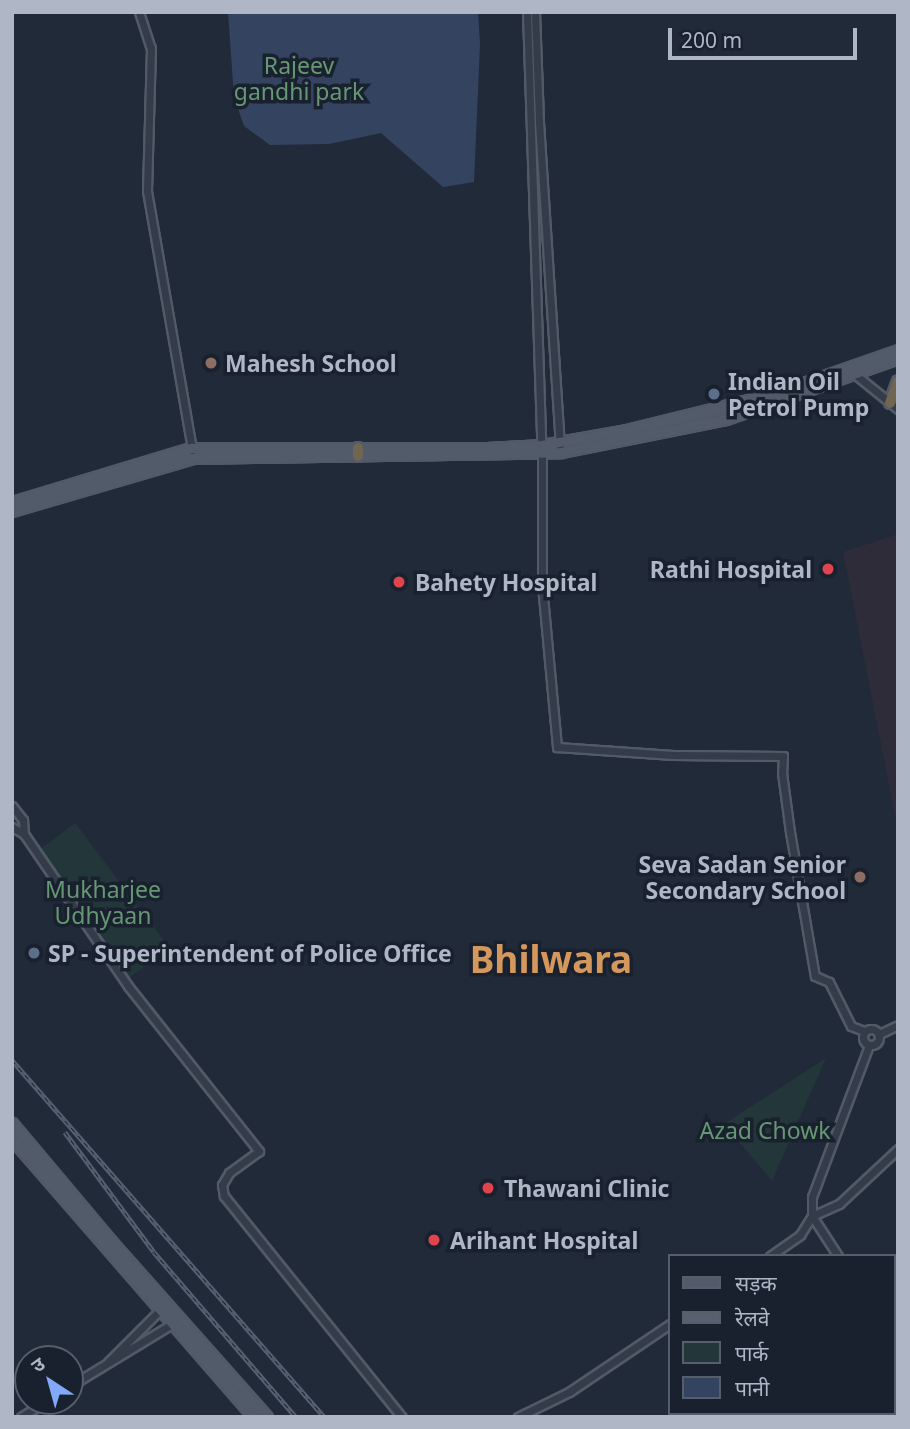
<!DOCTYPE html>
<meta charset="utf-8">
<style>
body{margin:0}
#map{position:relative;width:910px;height:1429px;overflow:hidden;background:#212a39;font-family:"Noto Sans","Noto Sans Devanagari",sans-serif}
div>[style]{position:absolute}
.medical>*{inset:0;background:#2f2c3a}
.green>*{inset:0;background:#23363a}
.water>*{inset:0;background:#344460}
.roads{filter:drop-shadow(2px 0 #525967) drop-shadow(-2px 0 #525967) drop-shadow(0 2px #525967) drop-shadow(0 -2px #525967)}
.minor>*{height:7px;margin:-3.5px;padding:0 3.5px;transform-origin:3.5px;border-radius:3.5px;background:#343c49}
.minor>.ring{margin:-3.5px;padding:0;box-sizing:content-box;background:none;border:7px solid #343c49;border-radius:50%}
.major>*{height:9px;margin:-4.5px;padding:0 4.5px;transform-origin:4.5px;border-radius:4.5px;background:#525b69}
.highway>*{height:10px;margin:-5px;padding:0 5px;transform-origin:5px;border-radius:5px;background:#6f6551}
.rail>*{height:4.5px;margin-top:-2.25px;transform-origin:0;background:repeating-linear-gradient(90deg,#1a212e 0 5px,#566070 0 10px);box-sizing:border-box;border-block:2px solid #566070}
.dots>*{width:19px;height:19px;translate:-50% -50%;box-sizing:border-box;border:4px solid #1a212e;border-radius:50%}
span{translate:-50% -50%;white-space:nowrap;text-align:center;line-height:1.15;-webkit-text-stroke:7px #1a212e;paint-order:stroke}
.park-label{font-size:23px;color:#669674}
.poi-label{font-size:23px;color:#afb6c6;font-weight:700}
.left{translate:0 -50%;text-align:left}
.right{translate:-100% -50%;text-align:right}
.town-label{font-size:37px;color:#d4975c;font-weight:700}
.frame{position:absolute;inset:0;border:14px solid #afb6c6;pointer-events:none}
.legend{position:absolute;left:668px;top:1254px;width:228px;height:161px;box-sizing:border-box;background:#1a212e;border:2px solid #565d6b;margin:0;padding:9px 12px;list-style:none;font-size:21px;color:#afb6c6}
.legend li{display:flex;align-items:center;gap:14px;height:35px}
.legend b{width:35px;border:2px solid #565d6b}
.north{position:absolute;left:14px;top:1345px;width:70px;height:70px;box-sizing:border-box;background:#1a212e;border:2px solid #565d6b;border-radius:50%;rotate:324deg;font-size:19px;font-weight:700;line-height:28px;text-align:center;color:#afb6c6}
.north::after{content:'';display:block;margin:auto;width:24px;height:32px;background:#81a9f8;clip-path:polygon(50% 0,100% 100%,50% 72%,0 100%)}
.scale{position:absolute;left:668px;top:28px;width:189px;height:32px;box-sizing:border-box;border:4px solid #afb6c6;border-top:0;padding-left:9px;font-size:21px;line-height:24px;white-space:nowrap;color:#afb6c6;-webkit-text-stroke:5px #1a212e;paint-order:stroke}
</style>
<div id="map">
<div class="medical">
<div style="clip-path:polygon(898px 534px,898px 830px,843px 552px)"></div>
</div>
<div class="green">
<div style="clip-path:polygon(75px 823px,169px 947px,128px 979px,34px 854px)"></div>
<div style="clip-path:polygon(826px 1058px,772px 1181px,724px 1124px)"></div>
</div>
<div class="water">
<div style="clip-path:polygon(228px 12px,478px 12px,480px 44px,474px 182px,443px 187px,381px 133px,329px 144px,270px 145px,244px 126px,234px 97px)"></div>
</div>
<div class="roads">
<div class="minor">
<div style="left:139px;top:12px;width:38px;rotate:72deg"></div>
<div style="left:151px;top:48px;width:143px;rotate:91.6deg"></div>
<div style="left:147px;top:191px;width:263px;rotate:80.1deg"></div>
<div style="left:527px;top:12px;width:442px;rotate:88.1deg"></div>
<div style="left:542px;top:454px;width:131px;rotate:90deg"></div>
<div style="left:542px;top:585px;width:163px;rotate:84.7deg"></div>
<div style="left:557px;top:747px;width:116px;rotate:3.9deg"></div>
<div style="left:673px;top:755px;width:110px;rotate:0.5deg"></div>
<div style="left:783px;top:756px;width:17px;rotate:93deg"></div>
<div style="left:782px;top:773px;width:60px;rotate:82.3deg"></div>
<div style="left:790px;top:832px;width:146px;rotate:80.2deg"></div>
<div style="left:815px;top:976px;width:15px;rotate:23deg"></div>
<div style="left:829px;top:982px;width:49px;rotate:63.4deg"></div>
<div style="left:851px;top:1026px;width:14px;rotate:21deg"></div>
<div style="left:535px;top:12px;width:110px;rotate:87.9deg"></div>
<div style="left:539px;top:122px;width:324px;rotate:86.3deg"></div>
<div style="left:852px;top:372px;width:59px;rotate:38.8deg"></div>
<div style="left:12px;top:806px;width:18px;rotate:52deg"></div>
<div style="left:23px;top:820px;width:14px;rotate:86deg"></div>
<div style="left:24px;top:834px;width:184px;rotate:55.6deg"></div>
<div style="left:128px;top:986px;width:211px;rotate:51.6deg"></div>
<div style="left:259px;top:1151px;width:37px;rotate:144deg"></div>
<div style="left:229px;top:1173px;width:14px;rotate:120deg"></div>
<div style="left:222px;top:1185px;width:11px;rotate:80deg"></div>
<div style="left:224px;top:1196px;width:284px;rotate:51.2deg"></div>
<div style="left:12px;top:827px;width:14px;rotate:30deg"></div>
<div class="ring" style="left:863px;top:1029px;width:9px;height:9px"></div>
<div style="left:879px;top:1034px;width:21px;rotate:-25deg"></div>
<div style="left:812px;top:1216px;width:30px;rotate:-24deg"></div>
<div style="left:839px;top:1204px;width:81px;rotate:-43deg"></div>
<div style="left:812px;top:1216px;width:48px;rotate:57deg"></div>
<div style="left:770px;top:1256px;width:37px;rotate:-35deg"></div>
<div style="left:800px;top:1235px;width:22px;rotate:-58deg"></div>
<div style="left:812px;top:1216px;width:19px;rotate:-90deg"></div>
<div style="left:812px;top:1197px;width:162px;rotate:-69.4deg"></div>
<div style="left:894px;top:1338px;width:7px;rotate:56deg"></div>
<div style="left:108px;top:1362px;width:79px;rotate:-45deg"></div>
<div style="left:70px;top:1386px;width:125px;rotate:-31.3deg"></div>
<div style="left:894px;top:1391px;width:5px;rotate:-37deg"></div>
<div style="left:21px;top:1417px;width:31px;rotate:-32deg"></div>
<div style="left:518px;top:1417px;width:57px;rotate:-26.1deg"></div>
<div style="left:569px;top:1392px;width:122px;rotate:-34deg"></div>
<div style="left:856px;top:1417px;width:6px;rotate:-39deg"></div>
</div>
<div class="major">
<div style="left:12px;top:502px;width:187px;rotate:-16.8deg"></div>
<div style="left:191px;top:448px;width:296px"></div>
<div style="left:487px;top:448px;width:55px;rotate:-3.1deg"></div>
<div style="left:542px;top:445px;width:85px;rotate:-10.1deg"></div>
<div style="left:626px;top:430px;width:147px;rotate:-13.8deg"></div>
<div style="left:769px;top:395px;width:137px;rotate:-19.2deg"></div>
<div style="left:12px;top:511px;width:189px;rotate:-16.3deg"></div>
<div style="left:193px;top:458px;width:368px;rotate:-0.9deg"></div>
<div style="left:561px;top:452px;width:168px;rotate:-11.3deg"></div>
<div style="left:726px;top:419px;width:182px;rotate:-19.5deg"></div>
<div style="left:12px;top:1123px;width:154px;rotate:50deg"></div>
<div style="left:111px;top:1241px;width:235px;rotate:48.4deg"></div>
<div style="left:12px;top:1139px;width:369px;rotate:49deg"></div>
</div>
<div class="highway">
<div style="left:890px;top:403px;width:23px;rotate:-70deg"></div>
<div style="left:358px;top:456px;width:8px;rotate:-90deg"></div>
</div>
</div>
<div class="rail">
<div style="left:12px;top:1060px;width:475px;rotate:48.8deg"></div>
<div style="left:65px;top:1132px;width:149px;rotate:53.4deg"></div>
<div style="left:154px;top:1252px;width:218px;rotate:49.3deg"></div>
</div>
<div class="dots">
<div style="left:211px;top:363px;background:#8d6e63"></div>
<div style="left:714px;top:394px;background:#5c6f8a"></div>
<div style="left:828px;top:569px;background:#e0444e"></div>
<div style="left:399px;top:582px;background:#e0444e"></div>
<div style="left:860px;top:877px;background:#8d6e63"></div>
<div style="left:34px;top:953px;background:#5c6f8a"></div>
<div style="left:488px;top:1188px;background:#e0444e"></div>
<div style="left:434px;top:1240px;background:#e0444e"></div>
</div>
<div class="park-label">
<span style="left:299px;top:78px">Rajeev<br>gandhi park</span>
<span style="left:103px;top:902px">Mukharjee<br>Udhyaan</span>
<span style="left:765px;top:1130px">Azad Chowk</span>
</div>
<div class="poi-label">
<span class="left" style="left:225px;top:363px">Mahesh School</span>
<span class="left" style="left:728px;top:394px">Indian Oil<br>Petrol Pump</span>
<span class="right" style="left:812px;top:569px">Rathi Hospital</span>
<span class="left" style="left:415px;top:582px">Bahety Hospital</span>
<span class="right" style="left:846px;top:877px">Seva Sadan Senior<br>Secondary School</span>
<span class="left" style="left:48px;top:953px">SP - Superintendent of Police Office</span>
<span class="left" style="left:504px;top:1188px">Thawani Clinic</span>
<span class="left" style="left:450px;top:1240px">Arihant Hospital</span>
</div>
<div class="town-label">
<span style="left:551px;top:959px">Bhilwara</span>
</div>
<div class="frame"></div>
<ul class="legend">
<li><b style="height:9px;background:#525b69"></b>सड़क</li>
<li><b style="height:9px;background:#566070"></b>रेलवे</li>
<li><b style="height:19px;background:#23363a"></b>पार्क</li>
<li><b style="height:19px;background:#344460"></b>पानी</li>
</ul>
<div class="north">उ</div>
<div class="scale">200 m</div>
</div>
